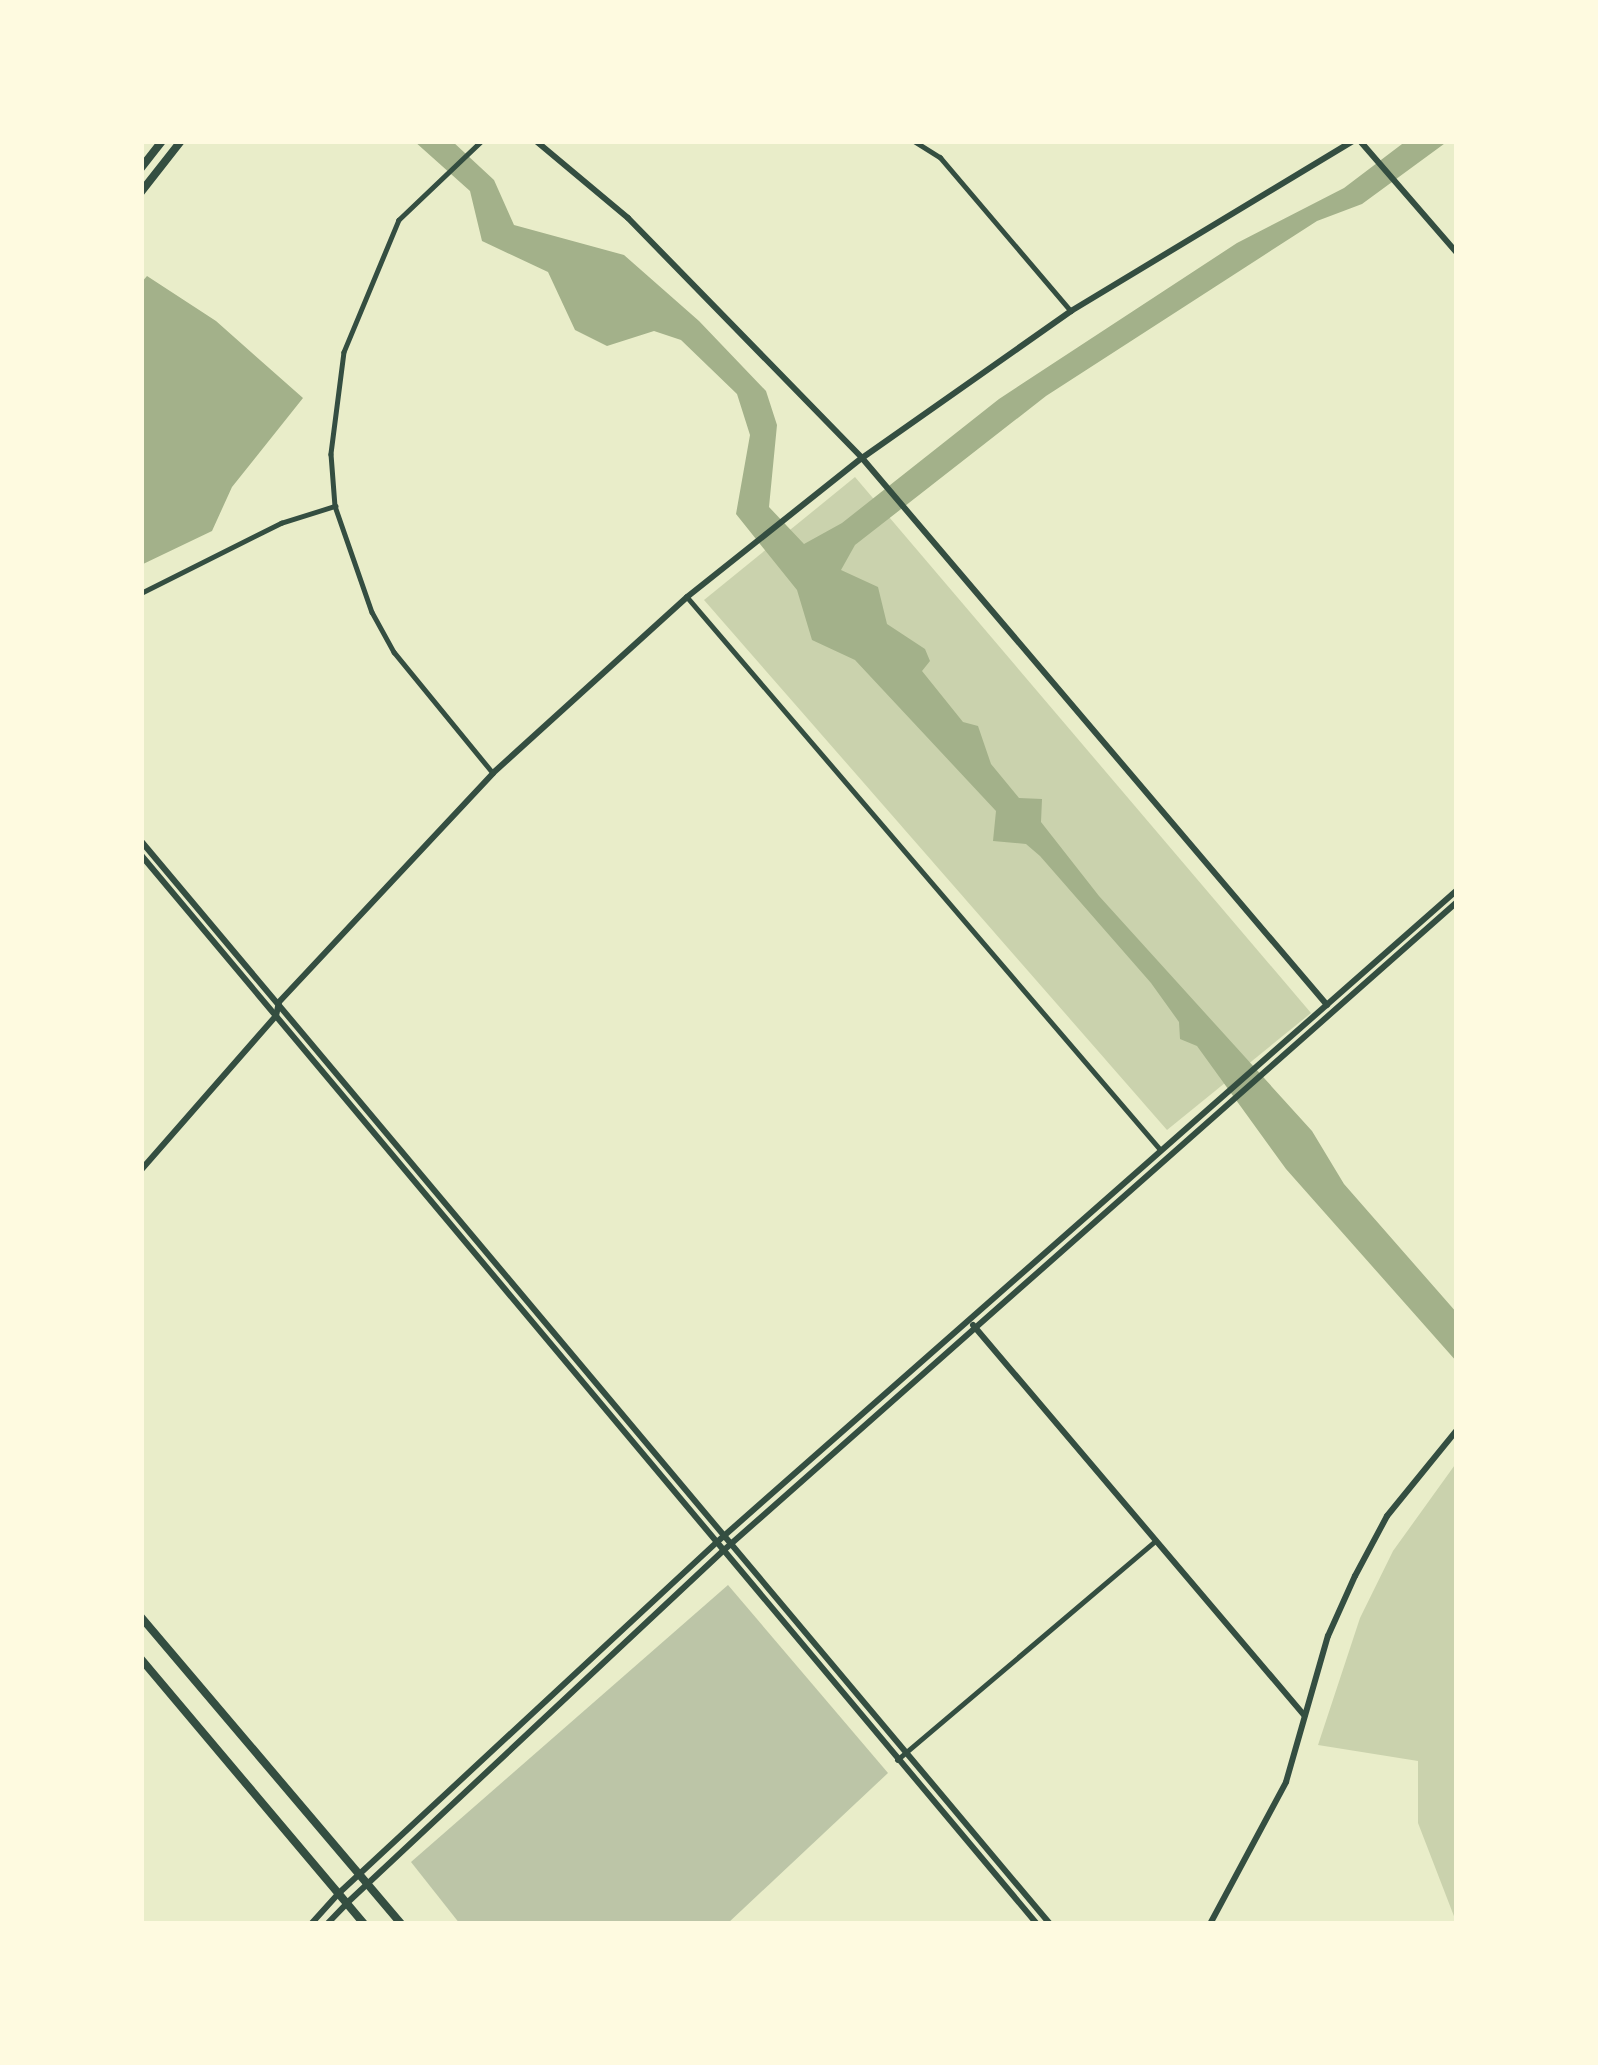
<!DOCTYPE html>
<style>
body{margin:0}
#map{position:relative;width:1598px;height:2065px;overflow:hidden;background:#e9edc9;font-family:Montserrat,sans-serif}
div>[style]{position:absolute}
.green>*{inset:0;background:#cad2ad}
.water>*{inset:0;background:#a3b18a}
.building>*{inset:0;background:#bcc5a7}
.minor>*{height:4.5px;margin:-2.25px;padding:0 2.25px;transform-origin:2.25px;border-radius:2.25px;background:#344e41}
.tertiary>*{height:6px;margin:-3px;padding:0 3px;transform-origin:3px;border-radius:3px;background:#344e41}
.secondary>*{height:6px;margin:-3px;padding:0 3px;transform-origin:3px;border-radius:3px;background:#344e41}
.primary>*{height:8px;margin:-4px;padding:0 4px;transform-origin:4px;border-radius:4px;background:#344e41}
span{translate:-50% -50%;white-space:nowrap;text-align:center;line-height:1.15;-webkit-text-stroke:9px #fefae0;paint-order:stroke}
.frame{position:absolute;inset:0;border:144px solid #fefae0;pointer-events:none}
</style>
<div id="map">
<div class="green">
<div style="clip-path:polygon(855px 477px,1311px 1013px,1167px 1130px,704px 600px)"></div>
<div style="clip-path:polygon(1457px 1462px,1457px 1924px,1418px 1823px,1418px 1761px,1318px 1745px,1360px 1618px,1393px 1551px)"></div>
</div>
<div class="water">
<div style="clip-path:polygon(414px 141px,452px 141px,494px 180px,514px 225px,624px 255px,699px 321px,766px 391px,777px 425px,769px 507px,804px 544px,842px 523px,999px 399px,1237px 243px,1344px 188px,1406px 141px,1448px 141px,1362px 204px,1317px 221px,1046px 396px,855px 545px,841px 570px,878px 587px,887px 624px,925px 649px,930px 661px,922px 671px,963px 722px,978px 726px,991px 764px,1019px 798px,1042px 799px,1041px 822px,1099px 896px,1312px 1131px,1344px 1184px,1457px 1313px,1457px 1362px,1286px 1169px,1197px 1046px,1180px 1039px,1179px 1022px,1151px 983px,1040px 856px,1026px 844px,993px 841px,996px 811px,855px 660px,812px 640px,797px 590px,736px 514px,750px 435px,737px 394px,681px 340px,654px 331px,607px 346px,575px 330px,548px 272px,482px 241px,470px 191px)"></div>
<div style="clip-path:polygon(147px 276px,216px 321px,303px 398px,232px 487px,212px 531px,141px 565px,141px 283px)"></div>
</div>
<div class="building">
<div style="clip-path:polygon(728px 1585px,888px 1773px,727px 1924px,460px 1924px,411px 1862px)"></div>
</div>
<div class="minor">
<div style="left:482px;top:141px;width:115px;rotate:136.4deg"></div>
<div style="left:399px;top:220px;width:143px;rotate:112.6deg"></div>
<div style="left:344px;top:352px;width:103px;rotate:97.3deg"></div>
<div style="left:331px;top:454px;width:52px;rotate:85.6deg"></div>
<div style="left:335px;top:506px;width:112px;rotate:70.8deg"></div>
<div style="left:372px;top:612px;width:46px;rotate:61.2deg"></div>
<div style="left:394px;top:652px;width:156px;rotate:50.7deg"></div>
<div style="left:914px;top:141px;width:31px;rotate:32deg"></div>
<div style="left:940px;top:157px;width:202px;rotate:49.6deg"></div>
<div style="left:141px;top:593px;width:157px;rotate:-26.6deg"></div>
<div style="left:281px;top:523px;width:57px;rotate:-17.5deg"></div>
<div style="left:688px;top:598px;width:726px;rotate:49.42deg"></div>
<div style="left:897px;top:1760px;width:337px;rotate:-40.3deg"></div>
</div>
<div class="tertiary">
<div style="left:536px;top:141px;width:120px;rotate:39.9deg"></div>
<div style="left:628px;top:218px;width:335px;rotate:45.7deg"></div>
<div style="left:862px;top:458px;width:718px;rotate:49.63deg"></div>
<div style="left:1360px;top:141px;width:148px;rotate:49.1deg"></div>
<div style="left:141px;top:841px;width:1414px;rotate:49.99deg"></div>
<div style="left:141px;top:855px;width:1395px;rotate:50.03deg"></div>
<div style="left:141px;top:1170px;width:205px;rotate:-48.8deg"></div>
<div style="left:276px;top:1016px;width:14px;rotate:-78deg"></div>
<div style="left:279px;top:1002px;width:313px;rotate:-46.9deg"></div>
<div style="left:493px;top:773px;width:262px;rotate:-42.2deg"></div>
<div style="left:687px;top:597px;width:223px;rotate:-38.5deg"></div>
<div style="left:862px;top:458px;width:256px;rotate:-35.1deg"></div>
<div style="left:1071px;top:311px;width:329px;rotate:-31.1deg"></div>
<div style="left:973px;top:1325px;width:512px;rotate:49.68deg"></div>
<div style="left:311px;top:1924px;width:42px;rotate:-47.9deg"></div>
<div style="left:327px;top:1924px;width:29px;rotate:-46deg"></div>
<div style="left:1210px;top:1924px;width:161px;rotate:-61.8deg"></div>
<div style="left:1286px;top:1782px;width:152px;rotate:-74deg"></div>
<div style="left:1328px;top:1636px;width:66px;rotate:-65.8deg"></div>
<div style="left:1355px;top:1576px;width:68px;rotate:-61.9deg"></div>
<div style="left:1387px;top:1516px;width:111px;rotate:-50.9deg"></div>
</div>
<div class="secondary">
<div style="left:339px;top:1893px;width:516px;rotate:-42.88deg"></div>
<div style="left:717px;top:1542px;width:986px;rotate:-41.38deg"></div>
<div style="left:347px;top:1903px;width:516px;rotate:-43.12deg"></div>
<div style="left:724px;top:1550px;width:978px;rotate:-41.48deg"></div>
</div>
<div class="primary">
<div style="left:141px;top:168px;width:34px;rotate:-52deg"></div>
<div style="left:141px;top:192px;width:65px;rotate:-51.9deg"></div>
<div style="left:141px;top:1617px;width:402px;rotate:49.7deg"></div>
<div style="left:141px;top:1659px;width:346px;rotate:49.9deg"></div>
</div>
<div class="frame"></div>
</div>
